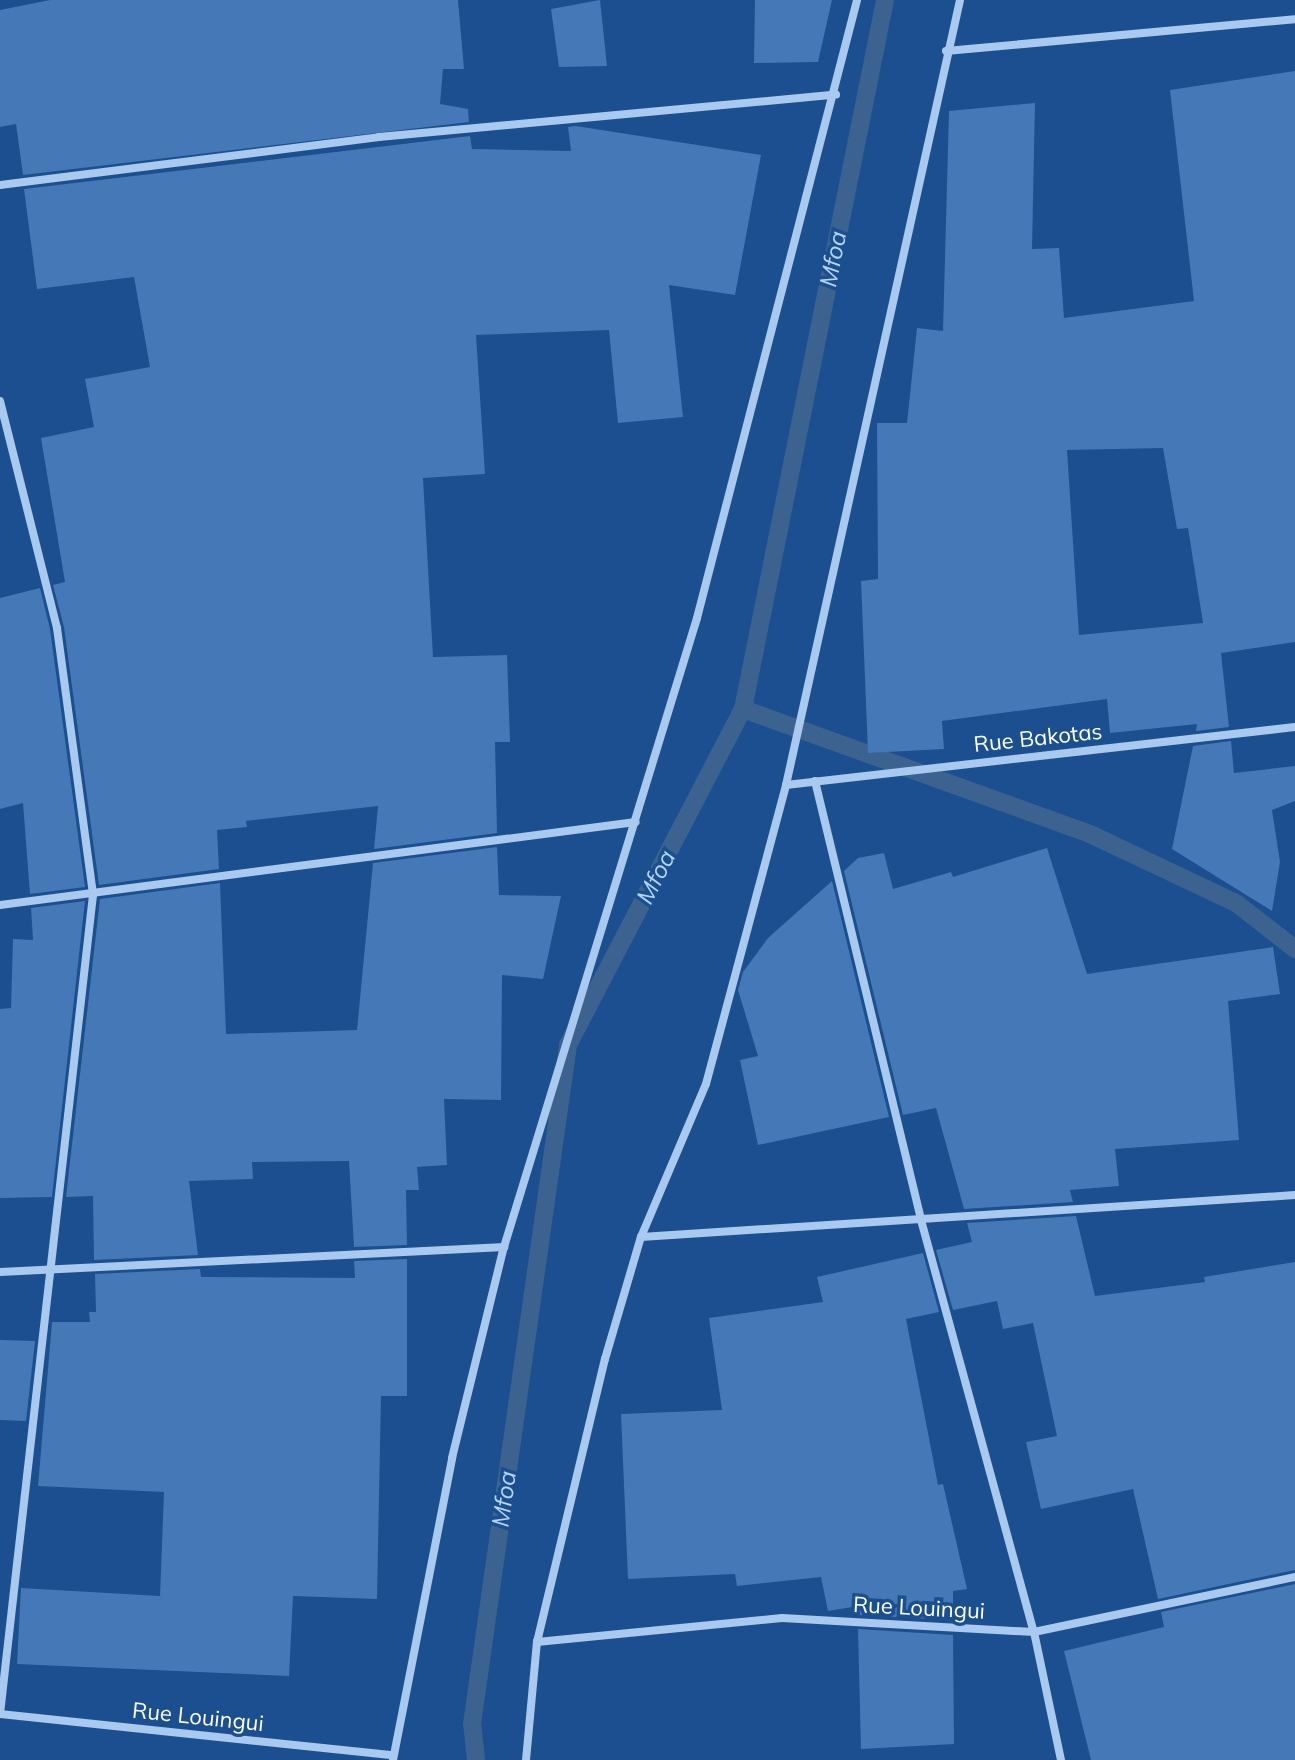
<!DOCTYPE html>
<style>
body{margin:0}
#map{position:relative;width:1295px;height:1760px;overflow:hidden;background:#1b4f8f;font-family:Mulish,sans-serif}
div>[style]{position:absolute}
.stream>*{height:18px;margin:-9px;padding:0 9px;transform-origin:9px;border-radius:9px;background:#3c6290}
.building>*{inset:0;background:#4478b7}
.street>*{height:8px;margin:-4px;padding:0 4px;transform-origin:4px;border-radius:4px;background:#a9c9ee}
span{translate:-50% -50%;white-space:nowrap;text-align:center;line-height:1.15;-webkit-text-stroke:7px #1b4f8f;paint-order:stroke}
.street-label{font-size:22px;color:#fff}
.water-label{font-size:24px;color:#b5d3f5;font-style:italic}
</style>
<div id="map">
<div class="stream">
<div style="left:743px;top:709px;width:369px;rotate:19.8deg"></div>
<div style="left:1090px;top:834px;width:161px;rotate:25.3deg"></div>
<div style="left:1236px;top:903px;width:75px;rotate:37.9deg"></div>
<div style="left:476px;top:1760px;width:36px;rotate:-96deg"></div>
<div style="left:472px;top:1724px;width:686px;rotate:-81.95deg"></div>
<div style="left:568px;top:1045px;width:379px;rotate:-62.5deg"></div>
<div style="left:743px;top:709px;width:723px;rotate:-78.67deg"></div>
</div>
<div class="building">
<div style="clip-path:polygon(50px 0,458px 0,464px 69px,443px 69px,440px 104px,468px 109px,469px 122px,23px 175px,16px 124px,0 127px,0 10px)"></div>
<div style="clip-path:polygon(600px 0,607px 66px,559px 67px,551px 9px)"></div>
<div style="clip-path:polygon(755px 0,832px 0,818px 62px,754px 63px)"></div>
<div style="clip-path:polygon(evenodd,1295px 71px,1295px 642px,1221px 653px,1229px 727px,1196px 731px,1197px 724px,1110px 733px,1107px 699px,942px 721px,944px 749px,868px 753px,861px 581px,878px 579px,877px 423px,907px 423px,917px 328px,943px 331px,949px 111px,1035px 103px,1032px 249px,1059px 248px,1064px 318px,1194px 301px,1170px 90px,1295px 71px,1163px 448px,1177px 529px,1188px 528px,1203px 623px,1079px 635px,1067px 450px,1163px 448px)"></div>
<div style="clip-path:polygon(576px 126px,761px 155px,735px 295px,669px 285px,683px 417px,618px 423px,609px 330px,476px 335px,485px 474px,423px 478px,433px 657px,507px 655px,510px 742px,495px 742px,497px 833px,374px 849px,378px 806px,246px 821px,247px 827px,217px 830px,219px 869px,99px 885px,64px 627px,53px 585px,65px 582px,41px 438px,94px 427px,85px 379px,150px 367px,134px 277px,37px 289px,24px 189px,470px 136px,472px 149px,571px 151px,568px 127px)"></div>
<div style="clip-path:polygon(40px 588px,50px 629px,85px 887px,30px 894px,23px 803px,0 809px,0 598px)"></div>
<div style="clip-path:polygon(1231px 741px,1234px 773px,1295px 766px,1295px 801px,1272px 810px,1280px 862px,1272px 911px,1172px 849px,1193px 746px)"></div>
<div style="clip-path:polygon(497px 847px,499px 895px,561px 896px,543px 979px,502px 975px,501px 1100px,444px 1099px,447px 1165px,417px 1167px,419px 1190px,406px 1190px,407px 1245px,354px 1247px,349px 1161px,252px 1162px,253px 1179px,189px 1181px,198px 1255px,94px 1260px,93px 1196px,66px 1197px,100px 899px,220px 883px,226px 1034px,357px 1030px,373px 863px)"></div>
<div style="clip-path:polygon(1047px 848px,1087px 974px,1273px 947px,1280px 994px,1228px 1001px,1239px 1140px,1115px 1149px,1119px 1186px,1070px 1190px,1073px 1202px,964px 1209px,936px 1108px,903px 1115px,844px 871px,858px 858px,884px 853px,893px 889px,951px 872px,953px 877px)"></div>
<div style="clip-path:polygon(832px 881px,889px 1117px,758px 1145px,740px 1060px,758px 1056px,738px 990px,743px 972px,768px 938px)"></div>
<div style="clip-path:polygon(85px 901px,52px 1197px,0 1198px,0 1009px,11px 1008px,13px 939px,33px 940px,31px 908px)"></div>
<div style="clip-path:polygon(1076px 1216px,1095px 1296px,1205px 1282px,1204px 1277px,1295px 1262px,1295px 1570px,1158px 1599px,1133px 1489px,1041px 1509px,1026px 1442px,1057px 1436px,1033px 1323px,1003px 1329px,997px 1301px,953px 1310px,936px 1250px,972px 1242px,967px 1223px)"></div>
<div style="clip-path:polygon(923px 1253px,939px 1312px,906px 1319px,938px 1485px,943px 1484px,967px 1589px,953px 1591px,953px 1620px,858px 1615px,858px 1606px,828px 1611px,821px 1577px,737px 1586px,735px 1574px,628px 1579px,621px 1414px,722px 1410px,709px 1318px,823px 1302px,817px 1277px)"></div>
<div style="clip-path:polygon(407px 1259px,407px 1396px,381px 1396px,377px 1599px,293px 1596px,289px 1676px,17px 1664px,21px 1588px,160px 1596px,164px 1492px,38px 1486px,52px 1322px,90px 1322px,89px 1312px,96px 1312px,95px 1274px,200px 1269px,201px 1277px,355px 1278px,354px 1261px)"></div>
<div style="clip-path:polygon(0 1340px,35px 1341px,26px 1421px,0 1420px)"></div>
<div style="clip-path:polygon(1295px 1584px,1295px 1760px,1091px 1760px,1064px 1651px,1164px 1627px,1161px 1612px)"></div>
<div style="clip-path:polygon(858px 1629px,953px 1635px,954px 1744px,861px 1749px)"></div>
</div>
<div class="street">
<div style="left:946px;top:51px;width:350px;rotate:-5.2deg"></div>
<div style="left:0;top:185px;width:382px;rotate:-7.2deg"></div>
<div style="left:379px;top:137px;width:459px;rotate:-5.3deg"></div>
<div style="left:0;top:401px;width:234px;rotate:75.9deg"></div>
<div style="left:57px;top:628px;width:269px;rotate:82.3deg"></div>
<div style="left:93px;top:895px;width:824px;rotate:96.48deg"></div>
<div style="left:815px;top:781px;width:452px;rotate:76.4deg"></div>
<div style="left:921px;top:1220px;width:427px;rotate:74.7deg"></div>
<div style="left:1034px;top:1632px;width:131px;rotate:78.1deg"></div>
<div style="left:786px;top:785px;width:512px;rotate:-6.5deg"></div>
<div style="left:0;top:905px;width:641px;rotate:-7.44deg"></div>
<div style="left:641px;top:1237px;width:655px;rotate:-3.67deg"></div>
<div style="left:0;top:1272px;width:505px;rotate:-2.84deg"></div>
<div style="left:537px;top:1642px;width:246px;rotate:-5.6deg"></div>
<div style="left:782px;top:1618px;width:252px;rotate:3.2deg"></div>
<div style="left:1034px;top:1632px;width:267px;rotate:-11.9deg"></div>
<div style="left:0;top:1714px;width:395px;rotate:6deg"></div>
<div style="left:393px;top:1760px;width:308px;rotate:-78.9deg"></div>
<div style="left:452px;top:1458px;width:217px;rotate:-76.2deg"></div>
<div style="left:504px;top:1247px;width:658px;rotate:-72.94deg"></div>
<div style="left:697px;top:618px;width:638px;rotate:-75.48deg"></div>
<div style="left:526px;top:1760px;width:119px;rotate:-84.7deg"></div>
<div style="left:537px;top:1642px;width:291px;rotate:-76.5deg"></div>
<div style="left:605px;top:1359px;width:127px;rotate:-73.6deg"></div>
<div style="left:641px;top:1237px;width:166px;rotate:-67deg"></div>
<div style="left:706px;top:1084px;width:310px;rotate:-75deg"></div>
<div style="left:786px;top:785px;width:804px;rotate:-77.5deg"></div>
</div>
<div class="street-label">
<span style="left:1038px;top:738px;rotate:-6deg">Rue Bakotas</span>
<span style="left:919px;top:1608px;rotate:3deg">Rue Louingui</span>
<span style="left:198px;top:1717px;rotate:6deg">Rue Louingui</span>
</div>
<div class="water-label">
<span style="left:833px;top:259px;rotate:-79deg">Mfoa</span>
<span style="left:656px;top:877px;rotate:-63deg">Mfoa</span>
<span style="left:504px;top:1499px;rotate:-82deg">Mfoa</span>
</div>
</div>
